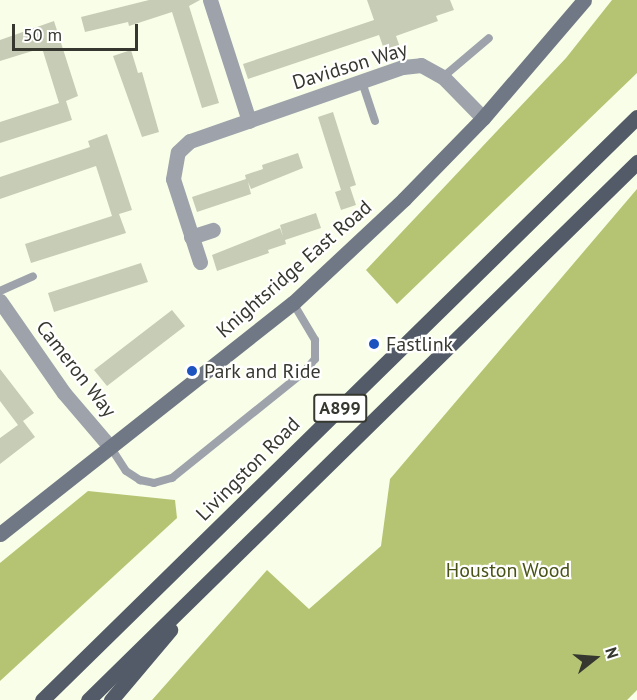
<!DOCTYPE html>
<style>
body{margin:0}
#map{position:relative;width:637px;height:700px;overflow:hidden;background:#f8fee7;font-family:"PT Sans",sans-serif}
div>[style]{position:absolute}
.forest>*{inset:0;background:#b4c473}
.building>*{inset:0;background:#c7ccb6}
.lane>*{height:8px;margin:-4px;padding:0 4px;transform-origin:4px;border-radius:4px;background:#9da2ab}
.street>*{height:15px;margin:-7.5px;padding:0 7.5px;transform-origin:7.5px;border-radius:7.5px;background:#9da2ab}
.secondary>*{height:15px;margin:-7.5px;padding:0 7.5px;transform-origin:7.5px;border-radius:7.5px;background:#717885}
.primary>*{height:15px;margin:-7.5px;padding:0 7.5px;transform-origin:7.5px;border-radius:7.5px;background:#535b69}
.dots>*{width:16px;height:16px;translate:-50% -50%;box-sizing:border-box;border:3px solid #fff;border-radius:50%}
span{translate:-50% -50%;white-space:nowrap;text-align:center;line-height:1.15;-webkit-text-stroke:4.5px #fff;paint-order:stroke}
.shield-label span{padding:2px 4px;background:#fff;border:2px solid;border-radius:4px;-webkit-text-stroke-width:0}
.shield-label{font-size:18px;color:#36382f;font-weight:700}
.street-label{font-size:20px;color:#36382f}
.poi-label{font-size:20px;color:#36382f}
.left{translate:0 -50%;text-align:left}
.park-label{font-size:20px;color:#495217}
.north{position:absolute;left:565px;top:628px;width:60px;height:60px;-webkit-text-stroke:4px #fff;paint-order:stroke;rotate:73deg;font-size:16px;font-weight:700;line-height:24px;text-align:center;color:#36382f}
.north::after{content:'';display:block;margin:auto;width:21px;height:27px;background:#36382f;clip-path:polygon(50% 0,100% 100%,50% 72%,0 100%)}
.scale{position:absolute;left:12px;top:24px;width:126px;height:27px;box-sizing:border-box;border:3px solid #36382f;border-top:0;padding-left:8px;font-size:18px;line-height:21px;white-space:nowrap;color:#36382f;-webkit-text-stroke:4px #fff;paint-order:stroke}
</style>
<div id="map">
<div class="forest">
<div style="clip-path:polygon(612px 0,637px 0,637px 73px,397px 304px,366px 270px,566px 58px)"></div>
<div style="clip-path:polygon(637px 189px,637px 690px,627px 700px,152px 700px,267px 570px,309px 609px,381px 546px,390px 479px)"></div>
<div style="clip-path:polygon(88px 491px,175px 500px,177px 518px,0 681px,0 563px)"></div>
</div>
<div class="building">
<div style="clip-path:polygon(149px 0,200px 0,189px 6px,219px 103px,202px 108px,172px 12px,129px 26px,128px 22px,85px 32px,81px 17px)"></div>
<div style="clip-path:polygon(367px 0,450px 0,454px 10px,436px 16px,438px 21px,396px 36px,402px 53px,387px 58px,379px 35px,248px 79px,243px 64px,374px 20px)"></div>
<div style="clip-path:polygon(54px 21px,78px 96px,66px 101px,72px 120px,0 143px,0 122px,59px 103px,42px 48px,0 61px,0 40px)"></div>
<div style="clip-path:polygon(131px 50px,138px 73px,142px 72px,159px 132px,142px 137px,113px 56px)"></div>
<div style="clip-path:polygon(333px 112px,356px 185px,350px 187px,356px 205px,341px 210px,335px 192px,341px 190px,318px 117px)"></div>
<div style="clip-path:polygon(107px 134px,132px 210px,119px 214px,126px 233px,31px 263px,25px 244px,112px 216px,96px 166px,0 199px,0 177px,90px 147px,88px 141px)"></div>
<div style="clip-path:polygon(298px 153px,303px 168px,251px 189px,248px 182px,251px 194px,197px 212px,192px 197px,246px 179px,245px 175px,263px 169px,262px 165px)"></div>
<div style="clip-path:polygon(316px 213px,321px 228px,285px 240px,286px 244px,268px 250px,269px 253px,217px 271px,212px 255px,280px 228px,283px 236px,280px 225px)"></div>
<div style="clip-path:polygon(141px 263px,148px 282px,54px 312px,48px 293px)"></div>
<div style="clip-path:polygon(172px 310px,185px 326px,107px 386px,94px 370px)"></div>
<div style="clip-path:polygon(0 369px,34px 413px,23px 421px,35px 437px,0 464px,0 438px,18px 425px,0 401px)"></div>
</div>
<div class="lane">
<div style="left:443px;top:77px;width:60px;rotate:-40.3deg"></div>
<div style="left:362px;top:82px;width:41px;rotate:71.6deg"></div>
<div style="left:0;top:291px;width:36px;rotate:-24deg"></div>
<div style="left:111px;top:448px;width:27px;rotate:57deg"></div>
<div style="left:126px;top:471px;width:17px;rotate:33deg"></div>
<div style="left:140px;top:480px;width:14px;rotate:12deg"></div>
<div style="left:154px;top:483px;width:19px;rotate:-16deg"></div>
<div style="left:172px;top:478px;width:169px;rotate:-38.8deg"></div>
<div style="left:304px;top:372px;width:17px;rotate:-50deg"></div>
<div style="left:315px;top:359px;width:19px;rotate:-90deg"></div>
<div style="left:315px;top:340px;width:43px;rotate:-120.7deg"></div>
</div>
<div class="street">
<div style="left:210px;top:0;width:127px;rotate:72.1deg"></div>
<div style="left:191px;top:237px;width:23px;rotate:-18deg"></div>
<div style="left:200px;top:262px;width:87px;rotate:-108deg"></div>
<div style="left:173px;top:179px;width:27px;rotate:-80deg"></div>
<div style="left:178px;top:152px;width:16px;rotate:-43deg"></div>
<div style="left:190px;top:141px;width:225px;rotate:-19.2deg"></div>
<div style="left:403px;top:67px;width:18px;rotate:-6deg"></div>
<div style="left:421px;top:65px;width:25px;rotate:29deg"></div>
<div style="left:443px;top:77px;width:57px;rotate:45.7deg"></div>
<div style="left:0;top:301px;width:112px;rotate:55.2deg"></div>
<div style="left:64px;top:393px;width:72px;rotate:49.5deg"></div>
</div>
<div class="secondary">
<div style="left:0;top:534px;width:373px;rotate:-38.3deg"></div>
<div style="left:293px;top:303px;width:152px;rotate:-43.1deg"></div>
<div style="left:404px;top:199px;width:113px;rotate:-45.7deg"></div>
<div style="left:483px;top:118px;width:155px;rotate:-49.4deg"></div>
</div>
<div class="primary">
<div style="left:42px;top:700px;width:833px;rotate:-44.42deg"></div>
<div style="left:88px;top:700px;width:769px;rotate:-44.42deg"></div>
<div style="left:111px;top:700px;width:92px;rotate:-49.9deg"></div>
</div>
<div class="dots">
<div style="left:374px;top:344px;background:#1c53bf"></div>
<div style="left:192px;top:371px;background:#1c53bf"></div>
</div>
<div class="shield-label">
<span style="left:340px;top:408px">A899</span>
</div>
<div class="street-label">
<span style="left:350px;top:66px;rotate:-17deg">Davidson Way</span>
<span style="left:294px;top:269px;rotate:-41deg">Knightsridge East Road</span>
<span style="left:76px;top:369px;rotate:52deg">Cameron Way</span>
<span style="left:248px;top:469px;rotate:-45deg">Livingston Road</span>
</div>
<div class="poi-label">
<span class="left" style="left:386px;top:344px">Fastlink</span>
<span class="left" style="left:204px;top:371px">Park and Ride</span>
</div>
<div class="park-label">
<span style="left:508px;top:570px">Houston Wood</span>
</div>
<div class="north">N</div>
<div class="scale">50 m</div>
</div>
